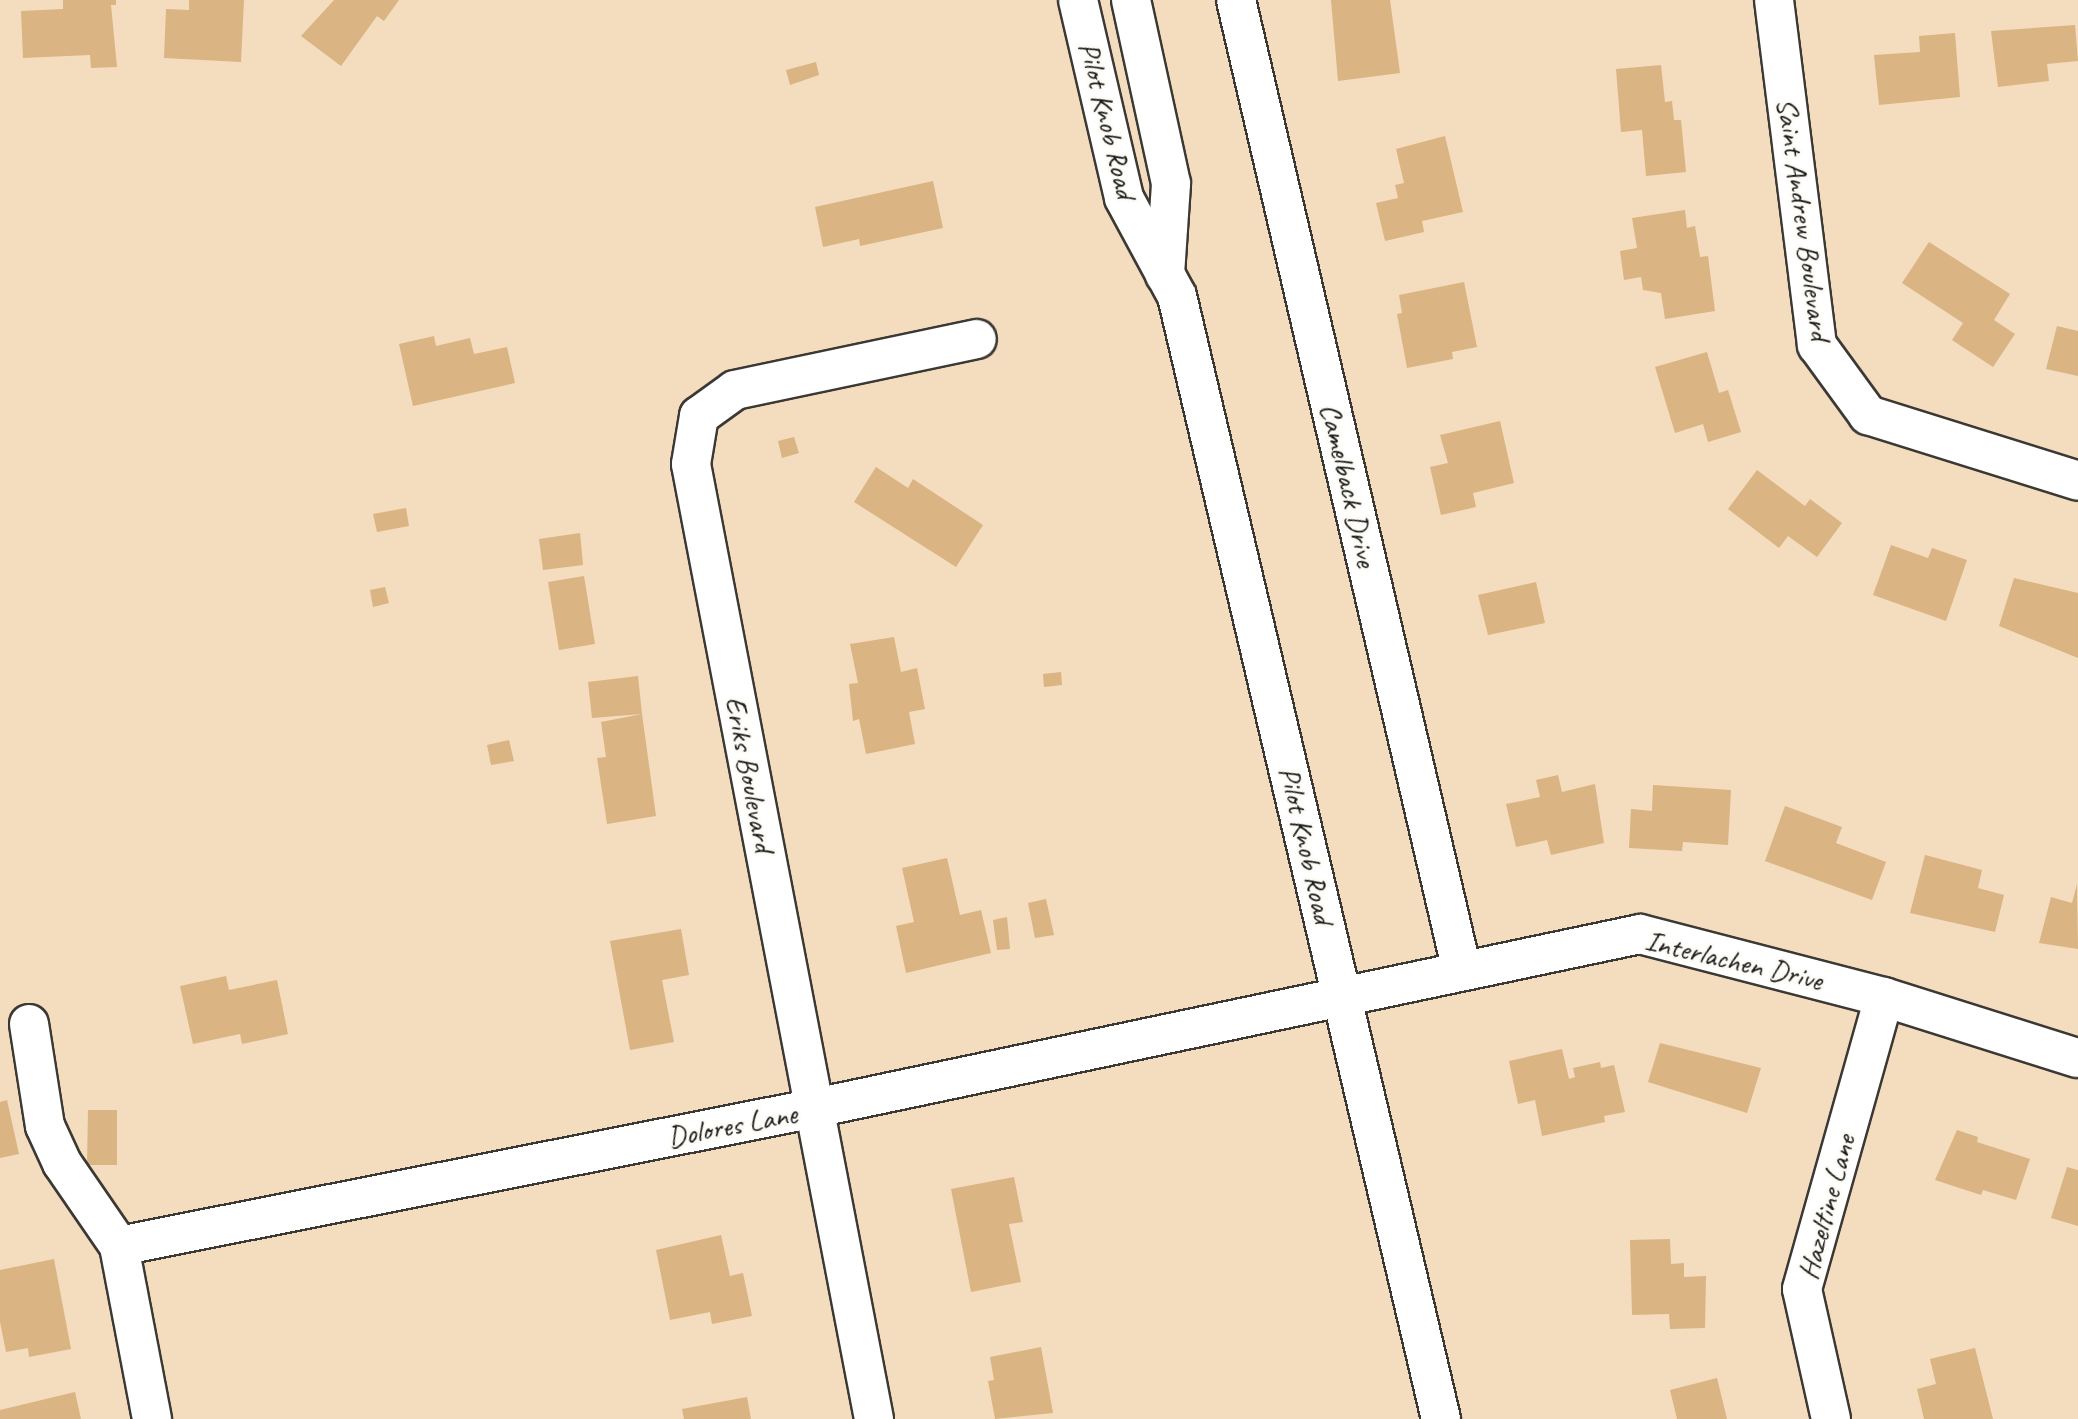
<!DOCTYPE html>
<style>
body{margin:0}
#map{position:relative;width:2078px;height:1419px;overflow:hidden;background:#f4dcbe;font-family:Caveat,sans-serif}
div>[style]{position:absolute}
.building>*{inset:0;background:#dab482}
.roads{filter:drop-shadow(2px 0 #3c3934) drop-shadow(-2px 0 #3c3934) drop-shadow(0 2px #3c3934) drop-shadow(0 -2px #3c3934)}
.minor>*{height:38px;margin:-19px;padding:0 19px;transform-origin:19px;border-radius:19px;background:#fff}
.major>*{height:38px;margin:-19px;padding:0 19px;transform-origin:19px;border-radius:19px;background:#fff}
span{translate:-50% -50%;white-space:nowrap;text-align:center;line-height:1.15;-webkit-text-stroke:6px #fdfcf7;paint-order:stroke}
.street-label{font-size:30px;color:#1c1c1c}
</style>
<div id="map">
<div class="building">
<div style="clip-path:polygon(63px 0,116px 0,116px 5px,111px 5px,117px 67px,91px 68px,90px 55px,23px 58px,21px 11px,63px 9px)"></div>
<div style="clip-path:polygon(189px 0,244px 0,241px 62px,164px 58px,166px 9px,189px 10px)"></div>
<div style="clip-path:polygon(334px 0,399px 0,384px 21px,377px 16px,341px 66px,301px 36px)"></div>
<div style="clip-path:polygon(1331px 0,1390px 0,1400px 73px,1338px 81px)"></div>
<div style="clip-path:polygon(2075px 25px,2078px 61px,2047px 64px,2049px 81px,1998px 87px,1991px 31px)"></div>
<div style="clip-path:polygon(1955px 33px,1960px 97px,1879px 105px,1874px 55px,1920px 52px,1919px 36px)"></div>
<div style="clip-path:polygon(816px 62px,819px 75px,790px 85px,786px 70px)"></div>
<div style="clip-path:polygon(1661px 65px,1665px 102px,1672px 101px,1674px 120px,1681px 120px,1686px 172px,1646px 176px,1642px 130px,1621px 132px,1616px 69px)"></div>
<div style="clip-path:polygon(1445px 136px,1463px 212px,1422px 221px,1424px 232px,1385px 241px,1376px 203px,1398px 198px,1395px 185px,1404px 183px,1396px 149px)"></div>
<div style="clip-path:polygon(933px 181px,943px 228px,860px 246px,859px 239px,823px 247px,815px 207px)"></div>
<div style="clip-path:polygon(1685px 210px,1687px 228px,1695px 226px,1700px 257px,1708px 256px,1715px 311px,1665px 319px,1661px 293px,1643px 290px,1641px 277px,1624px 280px,1620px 251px,1637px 248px,1632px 218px)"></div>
<div style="clip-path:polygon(1929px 242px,2010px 294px,1994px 320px,2015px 334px,1993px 367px,1952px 340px,1963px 323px,1902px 283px)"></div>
<div style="clip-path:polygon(1464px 282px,1477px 347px,1452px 352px,1453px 359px,1407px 368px,1397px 314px,1402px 313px,1399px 295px)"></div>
<div style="clip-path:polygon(2057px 326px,2078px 331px,2078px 376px,2046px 369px)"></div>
<div style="clip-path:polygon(434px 336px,436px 346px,470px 338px,474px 354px,507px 347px,515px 383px,413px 406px,399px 344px)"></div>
<div style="clip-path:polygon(1707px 352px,1719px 393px,1728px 390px,1741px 432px,1708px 442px,1703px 424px,1675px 433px,1655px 367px)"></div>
<div style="clip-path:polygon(1500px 421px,1514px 483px,1473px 493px,1476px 507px,1441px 515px,1430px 467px,1448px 463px,1440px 435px)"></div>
<div style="clip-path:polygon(794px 437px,799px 453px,782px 458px,778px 441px)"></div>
<div style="clip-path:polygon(876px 467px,908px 488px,913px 479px,983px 525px,956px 567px,854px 502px)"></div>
<div style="clip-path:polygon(1757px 470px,1805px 506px,1810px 499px,1842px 523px,1817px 557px,1788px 536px,1779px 548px,1728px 509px)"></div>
<div style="clip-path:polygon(406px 508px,409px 526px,377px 532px,373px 514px)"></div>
<div style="clip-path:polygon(580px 533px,583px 565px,543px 570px,539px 539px)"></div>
<div style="clip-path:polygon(1891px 545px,1928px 558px,1932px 548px,1967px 560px,1946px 621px,1873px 595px)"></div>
<div style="clip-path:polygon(584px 576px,595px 644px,559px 650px,548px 582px)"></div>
<div style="clip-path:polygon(2014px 578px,2078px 593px,2078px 658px,1999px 626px)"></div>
<div style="clip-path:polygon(1536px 582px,1545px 623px,1488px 635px,1478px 595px)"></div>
<div style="clip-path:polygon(385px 587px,389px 603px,373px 607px,370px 590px)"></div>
<div style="clip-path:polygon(894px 637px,901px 672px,917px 668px,925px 709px,909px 712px,915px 744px,866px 754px,859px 719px,853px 721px,849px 684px,858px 683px,850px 644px)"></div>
<div style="clip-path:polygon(1061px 672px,1062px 685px,1044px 687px,1043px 674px)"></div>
<div style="clip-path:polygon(638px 676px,642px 714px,592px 718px,588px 682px)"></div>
<div style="clip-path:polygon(642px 714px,656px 816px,607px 824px,597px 758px,606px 757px,601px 722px)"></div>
<div style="clip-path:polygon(509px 740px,514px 761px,491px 765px,487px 745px)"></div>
<div style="clip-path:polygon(1558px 775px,1562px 792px,1595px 784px,1604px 843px,1551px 855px,1547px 840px,1516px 847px,1506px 804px,1540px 797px,1536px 780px)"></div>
<div style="clip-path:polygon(1653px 785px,1731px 790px,1728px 845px,1683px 842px,1682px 851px,1629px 848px,1631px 809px,1652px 811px)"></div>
<div style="clip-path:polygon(1785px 806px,1842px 827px,1836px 843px,1886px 862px,1872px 900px,1765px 861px)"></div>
<div style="clip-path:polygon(1925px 855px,1982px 870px,1978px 888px,2004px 895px,1995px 932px,1910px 913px)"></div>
<div style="clip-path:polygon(947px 858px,960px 915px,981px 910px,991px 953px,906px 973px,896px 926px,914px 922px,902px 868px)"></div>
<div style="clip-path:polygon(2077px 884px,2078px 949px,2039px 943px,2051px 897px,2072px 903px)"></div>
<div style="clip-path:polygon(1046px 899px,1054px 935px,1035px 938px,1028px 903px)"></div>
<div style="clip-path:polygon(1007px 917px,1010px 949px,997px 950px,993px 920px)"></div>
<div style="clip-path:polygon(681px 929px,689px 975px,662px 980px,674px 1042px,630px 1050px,610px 941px)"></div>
<div style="clip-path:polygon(226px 976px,229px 990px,277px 980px,288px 1034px,242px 1044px,240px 1034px,193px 1044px,180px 986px)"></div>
<div style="clip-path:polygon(1660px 1043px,1761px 1068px,1747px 1113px,1648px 1082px)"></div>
<div style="clip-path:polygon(1562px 1049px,1569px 1079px,1575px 1077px,1573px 1068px,1600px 1062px,1601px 1068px,1614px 1065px,1625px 1112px,1604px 1116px,1605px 1122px,1542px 1136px,1535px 1100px,1518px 1104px,1509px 1061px)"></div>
<div style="clip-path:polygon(7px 1100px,19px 1154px,0 1158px,0 1102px)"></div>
<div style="clip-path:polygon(88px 1110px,117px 1110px,117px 1165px,87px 1165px)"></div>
<div style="clip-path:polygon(1957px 1130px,1978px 1137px,1977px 1142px,2030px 1159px,2016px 1200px,1983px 1190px,1981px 1195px,1935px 1180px)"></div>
<div style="clip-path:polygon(2067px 1167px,2078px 1170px,2078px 1226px,2051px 1218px)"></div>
<div style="clip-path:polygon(1014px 1177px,1023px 1222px,1009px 1224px,1021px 1282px,971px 1292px,951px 1189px)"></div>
<div style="clip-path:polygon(721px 1235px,730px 1276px,743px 1273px,752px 1316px,712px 1324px,710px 1312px,670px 1320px,656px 1250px)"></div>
<div style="clip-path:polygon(1670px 1239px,1671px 1264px,1684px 1263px,1684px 1277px,1706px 1276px,1705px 1328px,1670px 1329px,1669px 1314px,1632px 1315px,1630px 1240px)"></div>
<div style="clip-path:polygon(54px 1259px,71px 1349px,29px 1357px,28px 1348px,6px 1352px,0 1322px,0 1270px)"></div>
<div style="clip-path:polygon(1041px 1347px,1053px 1413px,995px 1419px,988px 1381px,994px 1380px,990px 1357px)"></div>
<div style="clip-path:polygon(1975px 1348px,1993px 1419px,1924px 1419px,1917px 1389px,1936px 1384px,1930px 1359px)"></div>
<div style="clip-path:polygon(1717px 1378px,1727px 1419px,1677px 1419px,1670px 1390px)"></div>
<div style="clip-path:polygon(75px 1392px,81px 1419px,0 1419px,0 1410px)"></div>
<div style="clip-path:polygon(747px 1397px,751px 1419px,684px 1419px,682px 1409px)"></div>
</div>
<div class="roads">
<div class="minor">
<div style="left:1236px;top:0;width:997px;rotate:76.9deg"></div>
<div style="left:1774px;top:0;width:348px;rotate:82.9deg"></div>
<div style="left:1817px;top:345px;width:87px;rotate:53.9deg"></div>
<div style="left:1868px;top:415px;width:220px;rotate:17.4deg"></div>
<div style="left:29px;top:1024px;width:103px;rotate:81.1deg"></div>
<div style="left:45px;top:1126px;width:41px;rotate:65.3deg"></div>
<div style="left:62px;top:1163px;width:101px;rotate:55.5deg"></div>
<div style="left:119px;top:1246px;width:176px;rotate:79.2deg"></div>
<div style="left:119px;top:1246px;width:710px;rotate:-11.21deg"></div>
<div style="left:815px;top:1108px;width:843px;rotate:-11.91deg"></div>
<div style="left:1640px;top:934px;width:252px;rotate:14.5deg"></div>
<div style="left:1884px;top:997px;width:203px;rotate:17.5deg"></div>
<div style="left:874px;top:1419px;width:972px;rotate:-100.85deg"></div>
<div style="left:691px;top:464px;width:49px;rotate:-80.5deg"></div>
<div style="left:699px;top:416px;width:44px;rotate:-35.8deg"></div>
<div style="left:735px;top:390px;width:247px;rotate:-11.9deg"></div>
<div style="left:1831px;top:1419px;width:133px;rotate:-102.6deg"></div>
<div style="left:1802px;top:1289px;width:303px;rotate:-74.3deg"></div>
</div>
<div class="major">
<div style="left:1078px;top:0;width:203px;rotate:76.9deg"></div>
<div style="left:1124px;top:198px;width:111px;rotate:61.6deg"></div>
<div style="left:1177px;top:296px;width:1154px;rotate:76.77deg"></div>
<div style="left:1131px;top:0;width:188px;rotate:77.7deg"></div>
<div style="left:1171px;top:184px;width:91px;rotate:93.8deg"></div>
</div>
</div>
<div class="street-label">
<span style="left:1108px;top:120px;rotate:76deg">Pilot Knob Road</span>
<span style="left:1804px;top:219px;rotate:82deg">Saint Andrew Boulevard</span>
<span style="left:1349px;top:485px;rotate:77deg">Camelback Drive</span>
<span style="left:750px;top:774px;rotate:79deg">Eriks Boulevard</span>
<span style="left:1307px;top:845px;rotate:77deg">Pilot Knob Road</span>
<span style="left:1734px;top:960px;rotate:13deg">Interlachen Drive</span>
<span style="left:732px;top:1125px;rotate:-11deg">Dolores Lane</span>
<span style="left:1826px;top:1207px;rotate:-75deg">Hazeltine Lane</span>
</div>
</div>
